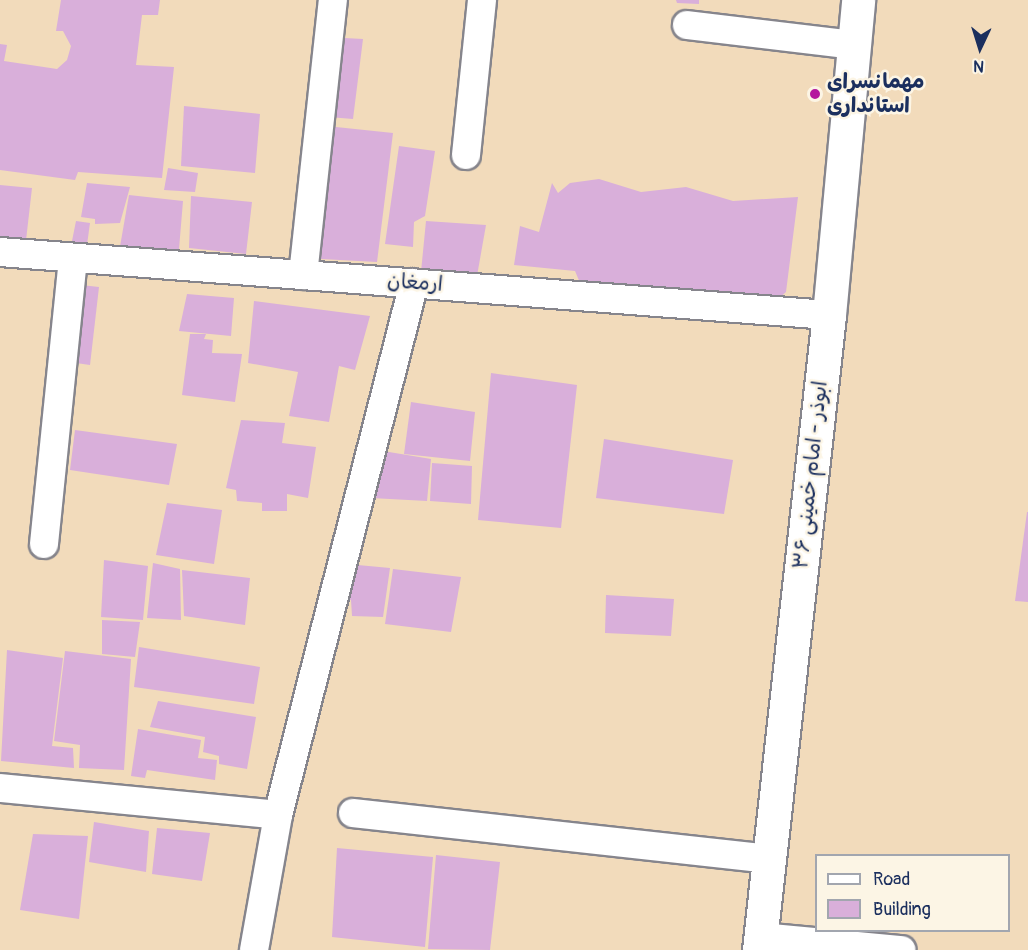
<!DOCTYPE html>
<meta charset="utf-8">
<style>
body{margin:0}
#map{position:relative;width:1028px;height:950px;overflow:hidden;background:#f2dbbb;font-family:Pangolin,"Playpen Sans Arabic",sans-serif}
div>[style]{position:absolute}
.building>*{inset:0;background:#d9afda}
.roads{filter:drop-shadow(2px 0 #86858c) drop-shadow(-2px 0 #86858c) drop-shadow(0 2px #86858c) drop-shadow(0 -2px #86858c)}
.minor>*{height:28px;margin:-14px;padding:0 14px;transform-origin:14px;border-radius:14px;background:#fff}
.tertiary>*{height:33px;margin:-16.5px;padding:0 16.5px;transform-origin:16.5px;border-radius:16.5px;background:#fff}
.dots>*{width:16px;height:16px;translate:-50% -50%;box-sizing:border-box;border:3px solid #fcf5e5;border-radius:50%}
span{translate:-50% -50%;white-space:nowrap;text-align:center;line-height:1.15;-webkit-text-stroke:5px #fcf5e5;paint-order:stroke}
.poi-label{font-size:21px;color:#1b2f5e;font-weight:700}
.left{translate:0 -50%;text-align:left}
.street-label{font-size:21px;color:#1b2f5e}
.legend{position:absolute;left:815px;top:854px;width:195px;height:78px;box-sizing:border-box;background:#fcf5e5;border:2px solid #a2a6af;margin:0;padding:8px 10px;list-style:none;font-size:18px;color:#1b2f5e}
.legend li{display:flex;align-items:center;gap:12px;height:30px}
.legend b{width:30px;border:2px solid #a2a6af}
.north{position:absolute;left:950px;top:18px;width:60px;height:60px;-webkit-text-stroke:4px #fcf5e5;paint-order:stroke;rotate:184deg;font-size:16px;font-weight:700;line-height:24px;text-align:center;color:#1b2f5e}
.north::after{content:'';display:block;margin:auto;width:21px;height:27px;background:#1b2f5e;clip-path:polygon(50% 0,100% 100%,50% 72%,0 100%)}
</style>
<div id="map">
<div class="building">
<div style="clip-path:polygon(61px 0,160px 0,158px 15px,142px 15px,136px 65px,174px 67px,162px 178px,78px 172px,75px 180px,0 170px,0 44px,7px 45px,4px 61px,57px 69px,67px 60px,71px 46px,63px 31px,56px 31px)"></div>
<div style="clip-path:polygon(676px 0,699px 0,699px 4px,677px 3px)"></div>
<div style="clip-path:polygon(326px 37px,363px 39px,353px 119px,316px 116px)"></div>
<div style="clip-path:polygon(184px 106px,260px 114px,255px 173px,181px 166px)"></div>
<div style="clip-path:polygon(317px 125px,393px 133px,377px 262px,303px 258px)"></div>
<div style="clip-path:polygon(399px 146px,435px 151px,425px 216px,414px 222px,413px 247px,385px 244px)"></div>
<div style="clip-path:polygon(168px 168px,198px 173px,195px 192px,164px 190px)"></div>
<div style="clip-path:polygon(599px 179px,641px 192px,686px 187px,733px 201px,798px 197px,786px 292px,778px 299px,583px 290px,575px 271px,514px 265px,520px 226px,539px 232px,552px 183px,558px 193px,570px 183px)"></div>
<div style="clip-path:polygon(87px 183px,130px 187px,120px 223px,95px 224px,95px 219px,81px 217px)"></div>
<div style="clip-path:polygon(0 185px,32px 188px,25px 249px,0 240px)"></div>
<div style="clip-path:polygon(129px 195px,183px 201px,178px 261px,118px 258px)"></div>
<div style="clip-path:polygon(191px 196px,252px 202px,246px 254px,189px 248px)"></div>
<div style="clip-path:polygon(76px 221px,90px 223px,86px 252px,70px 251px)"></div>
<div style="clip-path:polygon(426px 221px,486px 225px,477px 276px,421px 272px)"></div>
<div style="clip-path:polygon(63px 283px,99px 287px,90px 365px,55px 360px)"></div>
<div style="clip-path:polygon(187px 294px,234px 298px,231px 336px,179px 331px)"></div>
<div style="clip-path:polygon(254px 301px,370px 316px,355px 370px,339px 366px,329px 422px,289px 416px,298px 372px,248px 363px)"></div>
<div style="clip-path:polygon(190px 334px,206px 334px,204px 339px,213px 340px,212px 353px,242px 354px,235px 402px,182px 395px)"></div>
<div style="clip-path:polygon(491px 373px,577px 385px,561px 528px,478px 520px)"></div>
<div style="clip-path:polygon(411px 402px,475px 412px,470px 461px,404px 454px)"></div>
<div style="clip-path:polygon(241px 420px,285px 423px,282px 443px,316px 447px,308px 498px,287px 494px,287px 511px,262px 511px,262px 503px,237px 501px,236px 490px,226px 488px)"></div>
<div style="clip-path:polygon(75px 430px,177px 444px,169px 485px,70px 470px)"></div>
<div style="clip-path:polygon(604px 439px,733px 460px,724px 514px,596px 498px)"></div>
<div style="clip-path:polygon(377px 450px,431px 459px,427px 501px,371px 498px)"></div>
<div style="clip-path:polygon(432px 463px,472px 466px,471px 504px,430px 501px)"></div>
<div style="clip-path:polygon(167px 503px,222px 510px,214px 564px,156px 555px)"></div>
<div style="clip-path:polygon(1027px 512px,1028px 512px,1028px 602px,1015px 601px)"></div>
<div style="clip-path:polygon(104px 560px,148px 566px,143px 620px,101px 617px)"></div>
<div style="clip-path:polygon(153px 563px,180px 569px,181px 620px,147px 618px)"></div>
<div style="clip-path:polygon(347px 564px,390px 568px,383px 617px,352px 616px,351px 600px,339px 596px)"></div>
<div style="clip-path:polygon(393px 569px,461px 577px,451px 632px,385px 624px)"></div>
<div style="clip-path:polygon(182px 570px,250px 578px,245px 625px,184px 616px)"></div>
<div style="clip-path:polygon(606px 595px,674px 599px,671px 636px,605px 633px)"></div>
<div style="clip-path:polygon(102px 620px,140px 622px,135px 657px,102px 654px)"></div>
<div style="clip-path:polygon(139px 647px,260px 667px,254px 704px,134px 687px)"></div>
<div style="clip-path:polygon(7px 650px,63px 658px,52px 746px,73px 748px,74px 768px,1px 761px)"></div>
<div style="clip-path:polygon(65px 651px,131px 659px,124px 770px,79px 768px,80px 745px,54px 741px)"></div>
<div style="clip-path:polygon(158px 701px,256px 717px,247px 769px,219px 764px,219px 756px,203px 752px,205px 737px,150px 727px)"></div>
<div style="clip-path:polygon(138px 729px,201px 740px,198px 758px,217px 760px,215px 780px,147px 770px,145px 778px,131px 776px)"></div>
<div style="clip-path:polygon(94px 822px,149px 831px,146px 872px,89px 862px)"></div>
<div style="clip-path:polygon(157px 828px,210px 833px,202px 881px,152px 874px)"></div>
<div style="clip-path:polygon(33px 834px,88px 836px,79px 919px,20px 910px)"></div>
<div style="clip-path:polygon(337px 848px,433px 857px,425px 947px,332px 937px)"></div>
<div style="clip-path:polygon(436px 855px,500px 862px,490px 950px,428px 949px)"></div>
</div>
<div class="roads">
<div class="minor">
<div style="left:687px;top:25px;width:168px;rotate:6.8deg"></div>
<div style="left:466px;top:155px;width:156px;rotate:-84.1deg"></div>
<div style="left:0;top:252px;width:831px;rotate:4.35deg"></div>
<div style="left:303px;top:275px;width:277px;rotate:-83.8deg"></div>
<div style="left:44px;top:544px;width:287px;rotate:-84.2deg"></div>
<div style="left:0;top:788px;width:279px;rotate:5.5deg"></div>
<div style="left:353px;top:813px;width:419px;rotate:6.3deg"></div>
<div style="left:761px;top:937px;width:141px;rotate:5.3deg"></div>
<div style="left:254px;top:950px;width:137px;rotate:-79.9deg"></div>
<div style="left:278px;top:815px;width:549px;rotate:-75.66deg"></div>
</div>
<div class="tertiary">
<div style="left:759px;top:950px;width:639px;rotate:-83.71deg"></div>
<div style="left:829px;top:315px;width:316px;rotate:-84.7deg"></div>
</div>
</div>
<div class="dots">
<div style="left:815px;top:94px;background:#b5179e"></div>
</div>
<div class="poi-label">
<span class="left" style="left:827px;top:94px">مهمانسرای<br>استانداری</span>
</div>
<div class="street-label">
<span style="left:415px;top:283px;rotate:4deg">ارمغان</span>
<span style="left:811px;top:475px;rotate:-84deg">ابوذر - امام خمینی ۳۶</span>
</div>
<ul class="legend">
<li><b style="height:8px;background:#fff"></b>Road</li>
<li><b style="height:16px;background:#d9afda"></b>Building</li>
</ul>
<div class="north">N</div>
</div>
